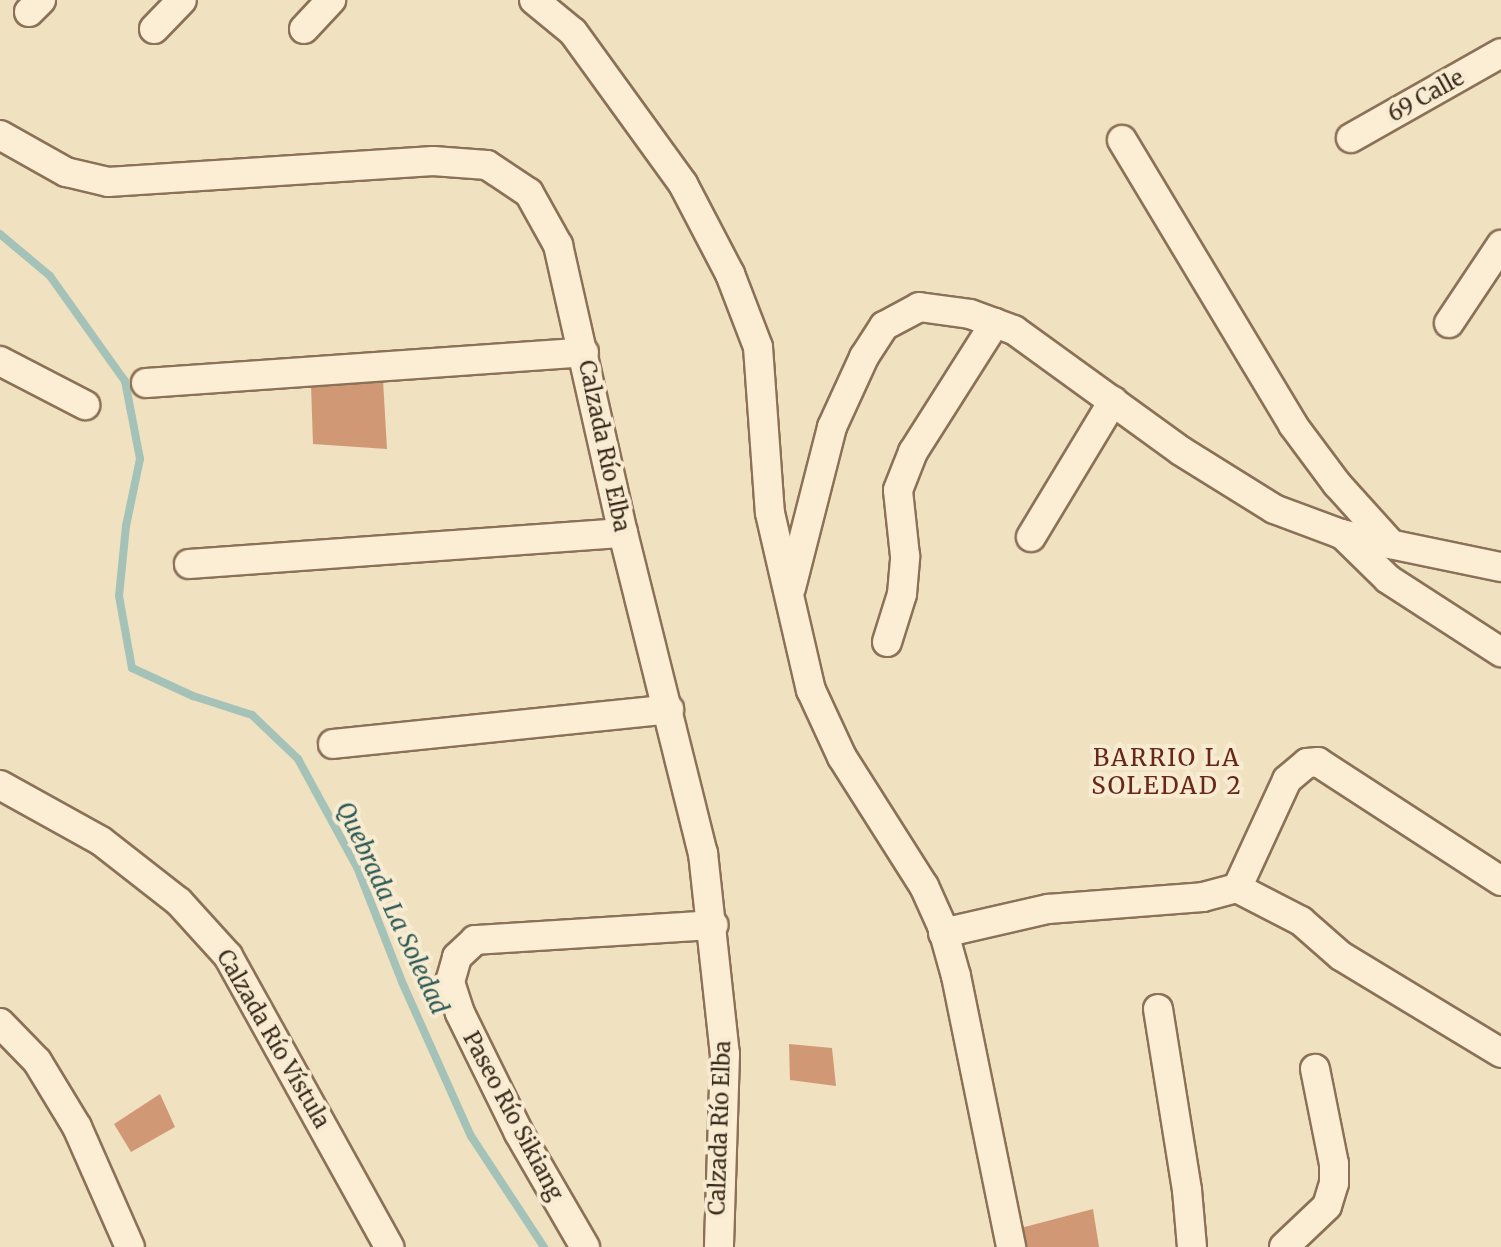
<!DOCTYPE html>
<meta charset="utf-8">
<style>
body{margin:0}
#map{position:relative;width:1501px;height:1247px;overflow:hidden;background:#f0e1c1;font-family:Merriweather,serif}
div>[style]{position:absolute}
.stream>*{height:8px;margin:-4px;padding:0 4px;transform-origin:4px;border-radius:4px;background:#a4c2b8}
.building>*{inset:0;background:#d19875}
.roads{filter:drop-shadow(2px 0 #8b7157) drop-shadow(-2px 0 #8b7157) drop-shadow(0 2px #8b7157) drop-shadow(0 -2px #8b7157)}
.minor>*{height:28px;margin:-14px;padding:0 14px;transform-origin:14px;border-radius:14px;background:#fbeed5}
span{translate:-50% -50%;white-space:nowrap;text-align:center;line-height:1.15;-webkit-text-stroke:8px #f7ebd1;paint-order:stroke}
.street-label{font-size:22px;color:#3a2a1d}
.neighbourhood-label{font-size:24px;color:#692719;letter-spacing:2px}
.water-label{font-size:24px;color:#2b5a56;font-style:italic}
</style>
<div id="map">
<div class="stream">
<div style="left:0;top:234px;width:65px;rotate:40deg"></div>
<div style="left:50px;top:276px;width:129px;rotate:54.5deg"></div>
<div style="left:125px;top:381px;width:79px;rotate:79.1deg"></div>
<div style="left:140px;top:459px;width:68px;rotate:101.8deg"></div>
<div style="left:126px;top:526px;width:70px;rotate:95.7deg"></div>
<div style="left:119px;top:596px;width:73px;rotate:79.8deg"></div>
<div style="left:132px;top:668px;width:67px;rotate:24.7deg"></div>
<div style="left:193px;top:696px;width:62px;rotate:17.9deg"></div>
<div style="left:252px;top:715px;width:64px;rotate:43.7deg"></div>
<div style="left:298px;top:759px;width:123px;rotate:61.4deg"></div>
<div style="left:357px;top:867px;width:123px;rotate:68.6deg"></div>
<div style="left:402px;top:982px;width:169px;rotate:65.9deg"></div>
<div style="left:471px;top:1136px;width:133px;rotate:56.7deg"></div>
</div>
<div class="building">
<div style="clip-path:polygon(383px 380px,387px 449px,313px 444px,311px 385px)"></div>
<div style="clip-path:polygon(789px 1044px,832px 1048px,836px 1086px,790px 1080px)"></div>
<div style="clip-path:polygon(160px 1094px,175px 1127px,131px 1152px,114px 1124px)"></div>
<div style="clip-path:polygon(1093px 1209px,1099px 1247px,1011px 1247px,1009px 1231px)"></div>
</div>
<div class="roads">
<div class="minor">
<div style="left:534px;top:0;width:50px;rotate:39.4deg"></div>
<div style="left:573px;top:32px;width:188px;rotate:54.1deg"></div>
<div style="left:683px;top:184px;width:102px;rotate:62.4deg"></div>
<div style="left:730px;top:274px;width:78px;rotate:69deg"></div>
<div style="left:758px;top:347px;width:166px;rotate:85.9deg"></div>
<div style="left:770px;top:513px;width:182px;rotate:77deg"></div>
<div style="left:811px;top:690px;width:74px;rotate:65.2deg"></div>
<div style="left:842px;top:757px;width:153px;rotate:57.6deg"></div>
<div style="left:924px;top:886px;width:44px;rotate:65.8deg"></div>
<div style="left:942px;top:926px;width:52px;rotate:74.4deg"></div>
<div style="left:956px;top:976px;width:277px;rotate:78.5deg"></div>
<div style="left:29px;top:12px;width:17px;rotate:-45deg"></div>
<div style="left:154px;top:29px;width:40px;rotate:-46deg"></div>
<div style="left:304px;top:29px;width:40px;rotate:-47deg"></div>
<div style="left:0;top:135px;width:76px;rotate:29.3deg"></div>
<div style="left:66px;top:172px;width:43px;rotate:13.4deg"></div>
<div style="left:108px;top:182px;width:326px;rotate:-3.7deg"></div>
<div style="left:433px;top:161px;width:54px;rotate:4.2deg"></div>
<div style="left:487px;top:165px;width:50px;rotate:33.7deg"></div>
<div style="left:529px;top:193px;width:60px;rotate:60.9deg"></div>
<div style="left:558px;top:245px;width:295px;rotate:77.3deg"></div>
<div style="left:623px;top:533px;width:330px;rotate:76deg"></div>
<div style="left:703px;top:853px;width:202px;rotate:83.8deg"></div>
<div style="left:725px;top:1054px;width:193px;rotate:91.8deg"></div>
<div style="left:1351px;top:138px;width:172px;rotate:-29.5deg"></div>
<div style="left:1122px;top:140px;width:332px;rotate:59deg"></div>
<div style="left:1293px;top:425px;width:74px;rotate:53.3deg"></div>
<div style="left:1337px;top:484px;width:81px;rotate:48deg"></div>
<div style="left:1449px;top:323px;width:94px;rotate:-56.3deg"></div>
<div style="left:0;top:361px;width:96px;rotate:27.4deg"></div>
<div style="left:146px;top:383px;width:439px;rotate:-4deg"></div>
<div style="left:1342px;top:534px;width:64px;rotate:44.4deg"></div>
<div style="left:1388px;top:579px;width:135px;rotate:32.9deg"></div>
<div style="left:1031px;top:537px;width:159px;rotate:-58.9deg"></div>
<div style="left:189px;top:564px;width:435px;rotate:-4.1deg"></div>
<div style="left:791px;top:588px;width:166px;rotate:-75.7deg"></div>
<div style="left:832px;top:427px;width:77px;rotate:-65.4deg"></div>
<div style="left:864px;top:357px;width:37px;rotate:-57deg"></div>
<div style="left:884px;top:326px;width:40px;rotate:-28deg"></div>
<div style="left:919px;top:307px;width:51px;rotate:7.8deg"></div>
<div style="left:970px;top:314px;width:47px;rotate:20deg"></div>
<div style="left:1014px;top:330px;width:206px;rotate:35.9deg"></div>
<div style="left:1181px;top:451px;width:110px;rotate:31.9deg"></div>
<div style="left:1274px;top:509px;width:72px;rotate:20.5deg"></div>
<div style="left:1341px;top:534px;width:163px;rotate:11.7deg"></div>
<div style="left:887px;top:642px;width:50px;rotate:-72.6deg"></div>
<div style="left:902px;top:594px;width:38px;rotate:-85deg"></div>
<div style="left:905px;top:556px;width:66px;rotate:-96.1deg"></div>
<div style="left:898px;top:490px;width:41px;rotate:-68.5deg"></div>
<div style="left:913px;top:452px;width:153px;rotate:-57.6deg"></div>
<div style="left:333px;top:744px;width:338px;rotate:-5.9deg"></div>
<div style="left:0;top:785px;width:115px;rotate:29deg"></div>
<div style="left:101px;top:841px;width:99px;rotate:38deg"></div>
<div style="left:179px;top:902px;width:73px;rotate:47.8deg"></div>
<div style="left:228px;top:956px;width:333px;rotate:61deg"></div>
<div style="left:1501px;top:881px;width:218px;rotate:-147deg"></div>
<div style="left:1318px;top:762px;width:11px;rotate:175deg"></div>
<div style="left:1307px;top:763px;width:26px;rotate:140deg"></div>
<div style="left:1287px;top:780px;width:119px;rotate:114.8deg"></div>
<div style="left:1237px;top:888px;width:72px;rotate:27.3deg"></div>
<div style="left:1301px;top:921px;width:53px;rotate:41.2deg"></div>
<div style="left:1341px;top:956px;width:187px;rotate:31.2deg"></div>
<div style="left:943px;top:933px;width:108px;rotate:-12.9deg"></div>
<div style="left:1048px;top:909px;width:155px;rotate:-4.4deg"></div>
<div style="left:1203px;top:897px;width:35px;rotate:-15deg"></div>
<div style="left:1158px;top:1009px;width:183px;rotate:80.9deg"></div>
<div style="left:1187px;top:1190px;width:57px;rotate:85deg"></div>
<div style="left:0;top:1023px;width:53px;rotate:45.8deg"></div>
<div style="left:37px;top:1061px;width:77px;rotate:58.8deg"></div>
<div style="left:77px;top:1127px;width:131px;rotate:66.2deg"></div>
<div style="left:585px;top:1247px;width:132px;rotate:-120.1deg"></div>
<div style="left:519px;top:1133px;width:134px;rotate:-116.2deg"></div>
<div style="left:460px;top:1013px;width:33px;rotate:-108deg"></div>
<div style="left:450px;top:982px;width:26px;rotate:-74deg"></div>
<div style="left:457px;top:957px;width:25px;rotate:-43deg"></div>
<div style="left:475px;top:940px;width:239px;rotate:-3.6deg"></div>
<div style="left:1284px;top:1247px;width:59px;rotate:-43.6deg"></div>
<div style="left:1327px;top:1206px;width:24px;rotate:-73deg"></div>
<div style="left:1334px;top:1183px;width:19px;rotate:-90deg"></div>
<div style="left:1334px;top:1164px;width:97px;rotate:-101.3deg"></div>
</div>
</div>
<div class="street-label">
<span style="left:1426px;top:96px;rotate:-29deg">69 Calle</span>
<span style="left:604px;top:446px;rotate:78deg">Calzada Río Elba</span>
<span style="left:273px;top:1039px;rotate:60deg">Calzada Río Vístula</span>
<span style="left:513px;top:1116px;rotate:62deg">Paseo Río Sikiang</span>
<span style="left:720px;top:1128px;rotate:-88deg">Calzada Río Elba</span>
</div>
<div class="neighbourhood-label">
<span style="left:1167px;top:772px">BARRIO LA<br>SOLEDAD 2</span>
</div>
<div class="water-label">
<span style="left:392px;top:908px;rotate:65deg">Quebrada La Soledad</span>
</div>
</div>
